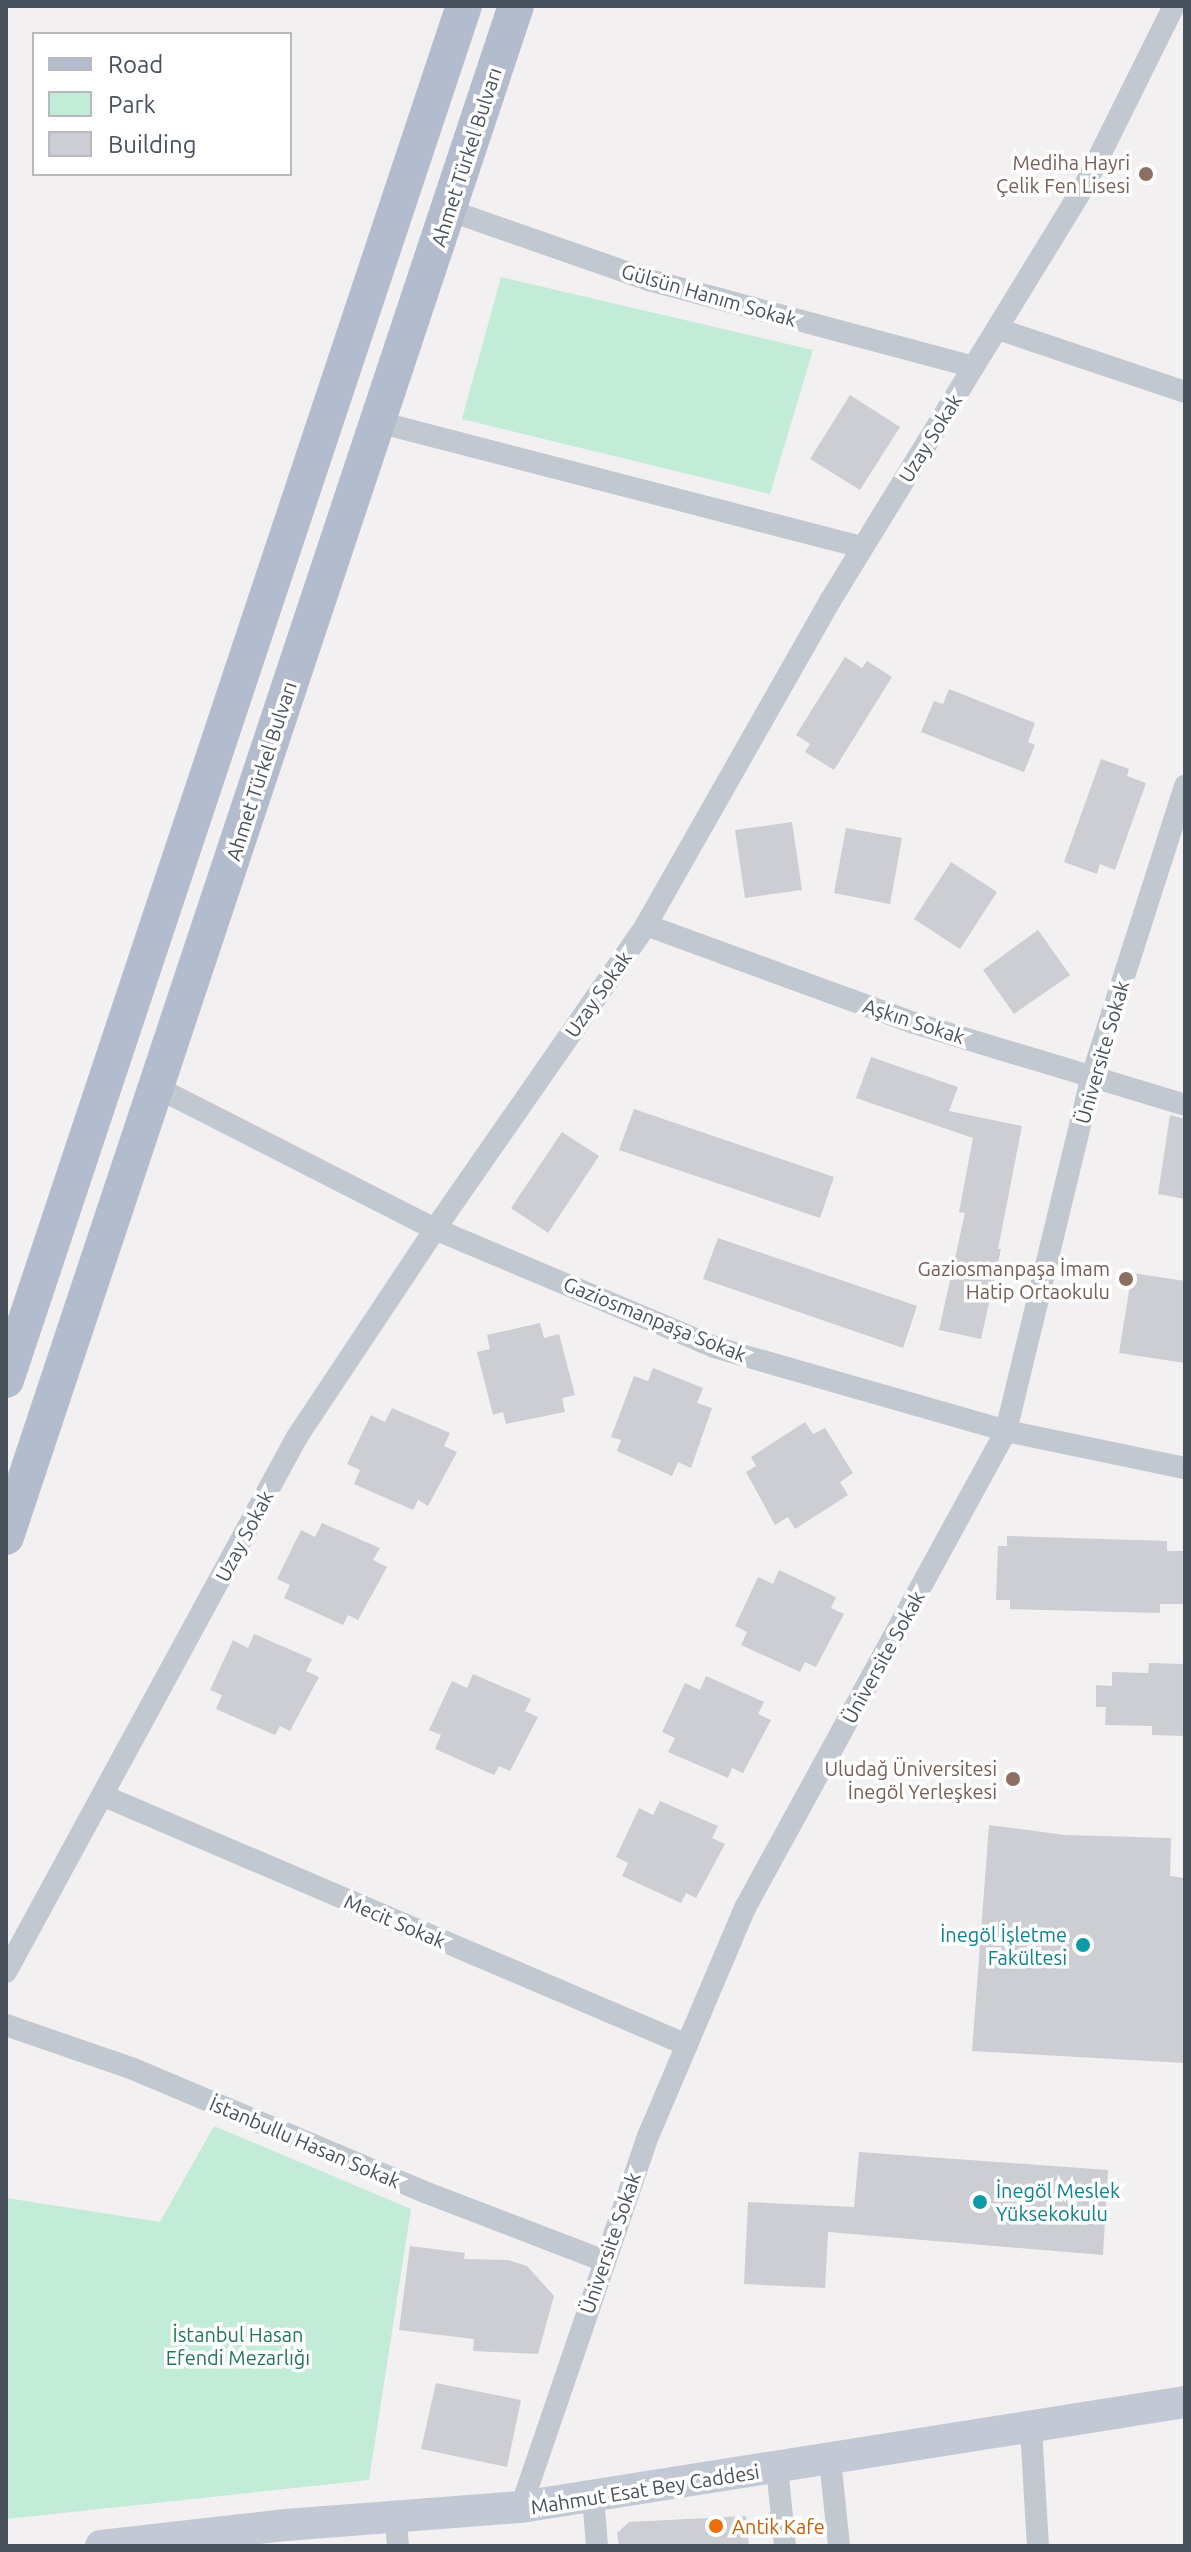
<!DOCTYPE html>
<meta charset="utf-8">
<style>
body{margin:0}
#map{position:relative;width:1191px;height:2552px;overflow:hidden;background:#f2f0f0;font-family:Ubuntu,sans-serif}
div>[style]{position:absolute}
.green>*{inset:0;background:#c2ecd7}
.building>*{inset:0;background:#cdced4}
.street>*{height:22px;margin:-11px;padding:0 11px;transform-origin:11px;border-radius:11px;background:#c2c8d0}
.secondary>*{height:32px;margin:-16px;padding:0 16px;transform-origin:16px;border-radius:16px;background:#c2c9d5}
.primary>*{height:36px;margin:-18px;padding:0 18px;transform-origin:18px;border-radius:18px;background:#b2bccc}
.dots>*{width:22px;height:22px;translate:-50% -50%;box-sizing:border-box;border:4px solid #fff;border-radius:50%}
span{translate:-50% -50%;white-space:nowrap;text-align:center;line-height:1.15;-webkit-text-stroke:7px #fff;paint-order:stroke}
.street-label{font-size:20px;color:#49515c}
.education-label{font-size:20px;color:#785e54}
.right{translate:-100% -50%;text-align:right}
.culture-label{font-size:20px;color:#0d838f}
.left{translate:0 -50%;text-align:left}
.park-label{font-size:20px;color:#1f7856}
.food-label{font-size:20px;color:#c56008}
.frame{position:absolute;inset:0;border:8px solid #49515c;pointer-events:none}
.legend{position:absolute;left:32px;top:32px;width:260px;height:144px;box-sizing:border-box;background:#fff;border:2px solid #b6b9be;margin:0;padding:10px 14px;list-style:none;font-size:24px;color:#49515c}
.legend li{display:flex;align-items:center;gap:16px;height:40px}
.legend b{width:40px;border:2px solid #b6b9be}
</style>
<div id="map">
<div class="green">
<div style="clip-path:polygon(501px 277px,813px 350px,770px 494px,462px 419px)"></div>
<div style="clip-path:polygon(214px 2126px,411px 2209px,369px 2480px,6px 2519px,6px 2198px,160px 2222px)"></div>
</div>
<div class="building">
<div style="clip-path:polygon(850px 395px,900px 427px,860px 490px,810px 459px)"></div>
<div style="clip-path:polygon(845px 657px,862px 668px,867px 661px,892px 677px,834px 770px,805px 752px,810px 744px,796px 735px)"></div>
<div style="clip-path:polygon(949px 689px,1035px 723px,1028px 742px,1035px 745px,1024px 772px,921px 732px,934px 701px,943px 704px)"></div>
<div style="clip-path:polygon(1101px 759px,1129px 769px,1127px 776px,1146px 783px,1115px 870px,1100px 864px,1097px 874px,1064px 862px)"></div>
<div style="clip-path:polygon(792px 822px,802px 890px,745px 898px,735px 830px)"></div>
<div style="clip-path:polygon(846px 828px,902px 838px,890px 904px,834px 893px)"></div>
<div style="clip-path:polygon(951px 862px,997px 892px,960px 949px,914px 919px)"></div>
<div style="clip-path:polygon(1038px 930px,1070px 975px,1014px 1014px,983px 970px)"></div>
<div style="clip-path:polygon(871px 1057px,958px 1087px,949px 1111px,1022px 1126px,998px 1249px,1001px 1249px,981px 1339px,939px 1330px,965px 1213px,959px 1212px,973px 1138px,856px 1098px)"></div>
<div style="clip-path:polygon(634px 1109px,834px 1177px,820px 1218px,619px 1150px)"></div>
<div style="clip-path:polygon(1170px 1115px,1185px 1119px,1185px 1199px,1158px 1194px)"></div>
<div style="clip-path:polygon(562px 1132px,599px 1156px,548px 1233px,511px 1208px)"></div>
<div style="clip-path:polygon(718px 1238px,917px 1306px,903px 1348px,703px 1279px)"></div>
<div style="clip-path:polygon(1132px 1273px,1185px 1281px,1185px 1363px,1119px 1353px)"></div>
<div style="clip-path:polygon(540px 1323px,544px 1338px,559px 1334px,575px 1395px,562px 1398px,565px 1412px,506px 1424px,503px 1412px,493px 1415px,477px 1352px,490px 1349px,487px 1335px)"></div>
<div style="clip-path:polygon(653px 1368px,703px 1388px,697px 1403px,712px 1408px,691px 1468px,678px 1462px,672px 1476px,617px 1451px,621px 1440px,611px 1437px,634px 1376px,648px 1381px)"></div>
<div style="clip-path:polygon(392px 1408px,450px 1433px,444px 1446px,457px 1452px,428px 1506px,418px 1500px,413px 1510px,354px 1484px,360px 1470px,347px 1464px,371px 1415px,385px 1422px)"></div>
<div style="clip-path:polygon(805px 1422px,813px 1434px,825px 1428px,853px 1473px,840px 1482px,848px 1495px,795px 1529px,788px 1517px,775px 1525px,746px 1472px,756px 1466px,751px 1457px)"></div>
<div style="clip-path:polygon(322px 1523px,380px 1548px,373px 1560px,387px 1567px,358px 1620px,348px 1615px,343px 1625px,284px 1598px,290px 1585px,277px 1579px,301px 1530px,315px 1537px)"></div>
<div style="clip-path:polygon(1007px 1536px,1167px 1541px,1167px 1551px,1185px 1551px,1185px 1604px,1160px 1604px,1160px 1613px,1010px 1609px,1010px 1600px,996px 1600px,998px 1546px,1007px 1546px)"></div>
<div style="clip-path:polygon(779px 1570px,836px 1597px,831px 1608px,844px 1614px,816px 1667px,805px 1662px,800px 1672px,741px 1645px,747px 1632px,735px 1626px,758px 1577px,773px 1584px)"></div>
<div style="clip-path:polygon(254px 1634px,312px 1659px,306px 1671px,319px 1677px,290px 1731px,280px 1726px,275px 1735px,216px 1709px,222px 1695px,210px 1690px,233px 1640px,248px 1648px)"></div>
<div style="clip-path:polygon(1149px 1663px,1185px 1664px,1185px 1736px,1152px 1735px,1152px 1726px,1105px 1725px,1106px 1707px,1096px 1707px,1096px 1685px,1112px 1686px,1112px 1672px,1148px 1673px)"></div>
<div style="clip-path:polygon(473px 1674px,531px 1699px,525px 1711px,538px 1717px,510px 1771px,499px 1766px,494px 1775px,435px 1749px,441px 1735px,429px 1730px,452px 1681px,467px 1688px)"></div>
<div style="clip-path:polygon(706px 1676px,764px 1702px,758px 1714px,771px 1720px,743px 1773px,732px 1768px,728px 1778px,668px 1752px,675px 1738px,662px 1732px,685px 1683px,700px 1690px)"></div>
<div style="clip-path:polygon(660px 1801px,718px 1826px,712px 1838px,725px 1844px,696px 1898px,686px 1893px,681px 1903px,622px 1876px,628px 1863px,616px 1857px,639px 1808px,653px 1815px)"></div>
<div style="clip-path:polygon(989px 1825px,1065px 1835px,1171px 1838px,1170px 1876px,1185px 1878px,1185px 2063px,972px 2051px)"></div>
<div style="clip-path:polygon(859px 2152px,1108px 2170px,1103px 2255px,828px 2232px,825px 2288px,744px 2284px,748px 2202px,854px 2207px)"></div>
<div style="clip-path:polygon(410px 2246px,465px 2253px,464px 2259px,508px 2260px,527px 2266px,554px 2296px,538px 2354px,473px 2351px,474px 2339px,399px 2330px)"></div>
<div style="clip-path:polygon(436px 2383px,521px 2400px,507px 2467px,421px 2449px)"></div>
<div style="clip-path:polygon(746px 2516px,749px 2546px,619px 2546px,617px 2533px,629px 2522px)"></div>
</div>
<div class="street">
<div style="left:448px;top:210px;width:213px;rotate:19.2deg"></div>
<div style="left:649px;top:280px;width:336px;rotate:15deg"></div>
<div style="left:998px;top:329px;width:197px;rotate:18.6deg"></div>
<div style="left:378px;top:422px;width:500px;rotate:14.5deg"></div>
<div style="left:646px;top:925px;width:285px;rotate:20.1deg"></div>
<div style="left:914px;top:1023px;width:283px;rotate:16.8deg"></div>
<div style="left:156px;top:1087px;width:313px;rotate:27deg"></div>
<div style="left:435px;top:1229px;width:303px;rotate:22.9deg"></div>
<div style="left:714px;top:1347px;width:304px;rotate:16deg"></div>
<div style="left:1006px;top:1431px;width:183px;rotate:11.7deg"></div>
<div style="left:104px;top:1796px;width:634px;rotate:23.13deg"></div>
<div style="left:6px;top:1972px;width:609px;rotate:-61.46deg"></div>
<div style="left:297px;top:1437px;width:250px;rotate:-56.4deg"></div>
<div style="left:435px;top:1229px;width:370px;rotate:-55.2deg"></div>
<div style="left:646px;top:925px;width:373px;rotate:-60.4deg"></div>
<div style="left:830px;top:601px;width:486px;rotate:-58.5deg"></div>
<div style="left:1084px;top:187px;width:202px;rotate:-63.6deg"></div>
<div style="left:6px;top:2025px;width:132px;rotate:19deg"></div>
<div style="left:131px;top:2068px;width:316px;rotate:22.9deg"></div>
<div style="left:422px;top:2191px;width:195px;rotate:21deg"></div>
<div style="left:1031px;top:2429px;width:117px;rotate:86.6deg"></div>
<div style="left:830px;top:2460px;width:86px;rotate:84deg"></div>
<div style="left:777px;top:2468px;width:78px;rotate:84.1deg"></div>
<div style="left:593px;top:2497px;width:49px;rotate:85.3deg"></div>
<div style="left:521px;top:2507px;width:394px;rotate:-71.1deg"></div>
<div style="left:649px;top:2134px;width:246px;rotate:-67deg"></div>
<div style="left:745px;top:1908px;width:544px;rotate:-61.31deg"></div>
<div style="left:1006px;top:1431px;width:365px;rotate:-76.4deg"></div>
<div style="left:1092px;top:1076px;width:305px;rotate:-72.2deg"></div>
<div style="left:396px;top:2519px;width:27px;rotate:86deg"></div>
</div>
<div class="secondary">
<div style="left:101px;top:2546px;width:186px;rotate:-6.5deg"></div>
<div style="left:286px;top:2525px;width:236px;rotate:-4.4deg"></div>
<div style="left:521px;top:2507px;width:672px;rotate:-8.99deg"></div>
</div>
<div class="primary">
<div style="left:6px;top:1380px;width:1448px;rotate:-71.57deg"></div>
<div style="left:6px;top:1537px;width:1614px;rotate:-71.58deg"></div>
</div>
<div class="dots">
<div style="left:1146px;top:174px;background:#8d6e63"></div>
<div style="left:1126px;top:1279px;background:#8d6e63"></div>
<div style="left:1013px;top:1779px;background:#8d6e63"></div>
<div style="left:1083px;top:1945px;background:#0f9aa8"></div>
<div style="left:980px;top:2202px;background:#0f9aa8"></div>
<div style="left:716px;top:2526px;background:#e8710a"></div>
</div>
<div class="street-label">
<span style="left:466px;top:157px;rotate:-72deg">Ahmet Türkel Bulvarı</span>
<span style="left:709px;top:295px;rotate:16deg">Gülsün Hanım Sokak</span>
<span style="left:930px;top:438px;rotate:-58deg">Uzay Sokak</span>
<span style="left:261px;top:771px;rotate:-72deg">Ahmet Türkel Bulvarı</span>
<span style="left:598px;top:994px;rotate:-55deg">Uzay Sokak</span>
<span style="left:914px;top:1021px;rotate:18deg">Aşkın Sokak</span>
<span style="left:1102px;top:1052px;rotate:-74deg">Üniversite Sokak</span>
<span style="left:655px;top:1319px;rotate:22deg">Gaziosmanpaşa Sokak</span>
<span style="left:244px;top:1536px;rotate:-62deg">Uzay Sokak</span>
<span style="left:883px;top:1657px;rotate:-61deg">Üniversite Sokak</span>
<span style="left:395px;top:1921px;rotate:23deg">Mecit Sokak</span>
<span style="left:305px;top:2142px;rotate:23deg">İstanbullu Hasan Sokak</span>
<span style="left:610px;top:2243px;rotate:-71deg">Üniversite Sokak</span>
<span style="left:645px;top:2489px;rotate:-9deg">Mahmut Esat Bey Caddesi</span>
</div>
<div class="education-label">
<span class="right" style="left:1130px;top:174px">Mediha Hayri<br>Çelik Fen Lisesi</span>
<span class="right" style="left:1110px;top:1280px">Gaziosmanpaşa İmam<br>Hatip Ortaokulu</span>
<span class="right" style="left:997px;top:1780px">Uludağ Üniversitesi<br>İnegöl Yerleşkesi</span>
</div>
<div class="culture-label">
<span class="right" style="left:1067px;top:1946px">İnegöl İşletme<br>Fakültesi</span>
<span class="left" style="left:996px;top:2202px">İnegöl Meslek<br>Yüksekokulu</span>
</div>
<div class="park-label">
<span style="left:238px;top:2346px">İstanbul Hasan<br>Efendi Mezarlığı</span>
</div>
<div class="food-label">
<span class="left" style="left:732px;top:2526px">Antik Kafe</span>
</div>
<div class="frame"></div>
<ul class="legend">
<li><b style="height:10px;background:#b2bccc"></b>Road</li>
<li><b style="height:22px;background:#c2ecd7"></b>Park</li>
<li><b style="height:22px;background:#cdced4"></b>Building</li>
</ul>
</div>
